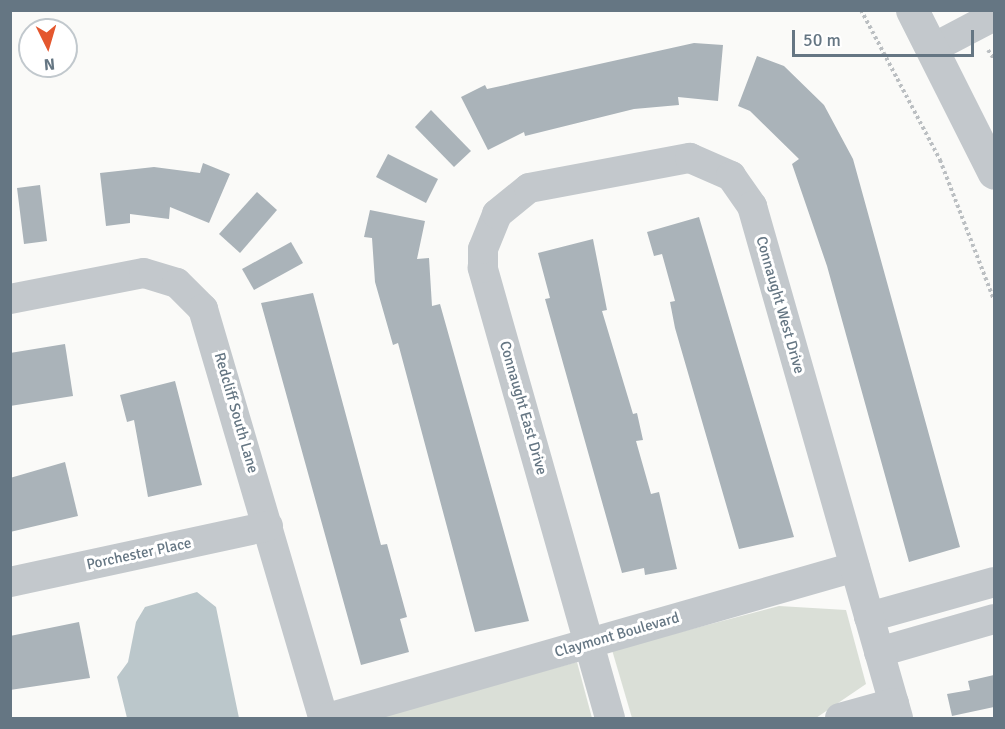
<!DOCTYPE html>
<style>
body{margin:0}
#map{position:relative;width:1005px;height:729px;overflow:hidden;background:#fafaf8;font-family:Signika,sans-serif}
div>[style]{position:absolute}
.green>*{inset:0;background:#dadfd7}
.water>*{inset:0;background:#bbc7cb}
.building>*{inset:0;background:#aab3b9}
.path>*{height:4px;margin-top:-2px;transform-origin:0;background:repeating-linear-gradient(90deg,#bbbfc2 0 3px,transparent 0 6px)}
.minor>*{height:30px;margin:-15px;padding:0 15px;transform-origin:15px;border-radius:15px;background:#c3c8cc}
.tertiary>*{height:33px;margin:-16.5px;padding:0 16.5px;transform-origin:16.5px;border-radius:16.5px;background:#c3c8cc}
span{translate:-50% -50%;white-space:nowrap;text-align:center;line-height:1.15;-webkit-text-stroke:6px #fff;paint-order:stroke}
.street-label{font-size:15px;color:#657683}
.frame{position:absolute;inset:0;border:12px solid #657683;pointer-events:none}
.north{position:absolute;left:18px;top:18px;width:60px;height:60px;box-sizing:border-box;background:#fff;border:2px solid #c1c8cd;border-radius:50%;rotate:175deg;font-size:16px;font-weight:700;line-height:24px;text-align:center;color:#657683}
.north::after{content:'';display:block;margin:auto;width:21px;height:27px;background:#e4572e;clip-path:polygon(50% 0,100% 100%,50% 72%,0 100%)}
.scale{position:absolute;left:792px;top:30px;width:182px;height:27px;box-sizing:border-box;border:3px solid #657683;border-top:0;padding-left:8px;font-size:18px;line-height:21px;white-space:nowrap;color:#657683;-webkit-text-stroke:4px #fff;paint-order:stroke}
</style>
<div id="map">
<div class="green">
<div style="clip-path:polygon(779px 606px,846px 610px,866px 684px,816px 718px,632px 718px,612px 650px)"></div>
<div style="clip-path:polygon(577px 662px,592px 718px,372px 718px)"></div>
</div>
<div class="water">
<div style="clip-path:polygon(197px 592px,216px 607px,239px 718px,127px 718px,117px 677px,128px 662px,136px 622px,145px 607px)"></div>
</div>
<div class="building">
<div style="clip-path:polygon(694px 43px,723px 45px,718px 101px,678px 97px,679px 105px,634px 109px,525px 136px,524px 132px,488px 150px,461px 97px,485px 85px,487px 89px)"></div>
<div style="clip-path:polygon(757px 56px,784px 66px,824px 105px,853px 159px,960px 547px,909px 562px,827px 266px,792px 164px,799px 159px,750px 111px,738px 106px)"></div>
<div style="clip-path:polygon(431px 110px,471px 151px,454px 167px,415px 127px)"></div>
<div style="clip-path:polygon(388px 154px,438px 179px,426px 203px,376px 177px)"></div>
<div style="clip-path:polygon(203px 163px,230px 174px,209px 223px,170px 207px,169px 219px,130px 214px,130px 223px,106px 226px,100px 173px,154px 167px,200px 173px)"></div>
<div style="clip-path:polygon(40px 185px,47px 241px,24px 244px,17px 188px)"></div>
<div style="clip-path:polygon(257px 192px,277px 210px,240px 253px,219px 234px)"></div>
<div style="clip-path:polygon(370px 210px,425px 221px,417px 259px,429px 258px,432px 306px,440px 304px,529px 621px,475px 632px,398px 343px,393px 345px,375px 282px,372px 238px,364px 237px)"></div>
<div style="clip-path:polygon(699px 217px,794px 537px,739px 549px,675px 328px,670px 302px,675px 301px,662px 254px,654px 256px,647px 232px)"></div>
<div style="clip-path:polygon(593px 239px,607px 310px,602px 311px,633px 414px,637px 413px,643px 440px,636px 441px,651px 494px,659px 492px,677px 569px,645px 575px,644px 568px,622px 573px,545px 299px,550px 298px,538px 253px)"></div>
<div style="clip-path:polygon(291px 242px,303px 263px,254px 290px,242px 269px)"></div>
<div style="clip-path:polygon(313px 293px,381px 545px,387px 544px,407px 617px,400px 619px,409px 652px,361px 665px,261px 303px)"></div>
<div style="clip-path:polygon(65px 344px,73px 396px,10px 406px,10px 353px)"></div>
<div style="clip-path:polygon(175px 381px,202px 485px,148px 497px,134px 420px,127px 422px,120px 395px)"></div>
<div style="clip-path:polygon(65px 462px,78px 516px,10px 532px,10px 478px)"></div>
<div style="clip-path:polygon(79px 622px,90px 678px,10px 690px,10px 636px)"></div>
<div style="clip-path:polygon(994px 675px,994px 707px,952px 716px,947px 694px,970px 690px,968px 681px)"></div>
</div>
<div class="path">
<div style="left:861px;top:10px;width:170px;rotate:62.2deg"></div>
<div style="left:940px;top:160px;width:150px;rotate:68.9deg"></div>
<div style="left:988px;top:50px;width:11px;rotate:56deg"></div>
</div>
<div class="minor">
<div style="left:935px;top:47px;width:67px;rotate:-27.7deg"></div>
<div style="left:10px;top:299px;width:136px;rotate:-11deg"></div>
<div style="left:144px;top:273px;width:34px;rotate:17deg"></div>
<div style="left:177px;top:283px;width:37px;rotate:45deg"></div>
<div style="left:203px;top:309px;width:426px;rotate:73.6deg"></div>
<div style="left:10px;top:582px;width:264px;rotate:-12.2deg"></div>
<div style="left:869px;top:617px;width:130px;rotate:-15.6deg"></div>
<div style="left:879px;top:652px;width:120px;rotate:-16deg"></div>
<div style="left:328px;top:718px;width:548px;rotate:-15.99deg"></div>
<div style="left:610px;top:718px;width:468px;rotate:-105.8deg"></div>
<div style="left:483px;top:268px;width:19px;rotate:-90deg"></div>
<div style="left:483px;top:249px;width:38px;rotate:-68deg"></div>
<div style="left:497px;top:214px;width:41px;rotate:-39.1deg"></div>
<div style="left:529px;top:188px;width:164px;rotate:-10.6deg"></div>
<div style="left:690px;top:158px;width:45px;rotate:23.7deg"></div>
<div style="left:731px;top:176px;width:37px;rotate:55deg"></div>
<div style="left:752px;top:206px;width:532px;rotate:74.08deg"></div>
<div style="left:840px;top:718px;width:56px;rotate:-15.5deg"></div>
</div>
<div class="tertiary">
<div style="left:912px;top:10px;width:182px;rotate:63.3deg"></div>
</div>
<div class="street-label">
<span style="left:780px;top:305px;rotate:74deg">Connaught West Drive</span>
<span style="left:523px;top:408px;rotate:74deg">Connaught East Drive</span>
<span style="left:236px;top:413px;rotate:74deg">Redcliff South Lane</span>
<span style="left:139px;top:554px;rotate:-12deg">Porchester Place</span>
<span style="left:617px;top:635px;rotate:-16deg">Claymont Boulevard</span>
</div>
<div class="frame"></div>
<div class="north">N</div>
<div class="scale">50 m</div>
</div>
